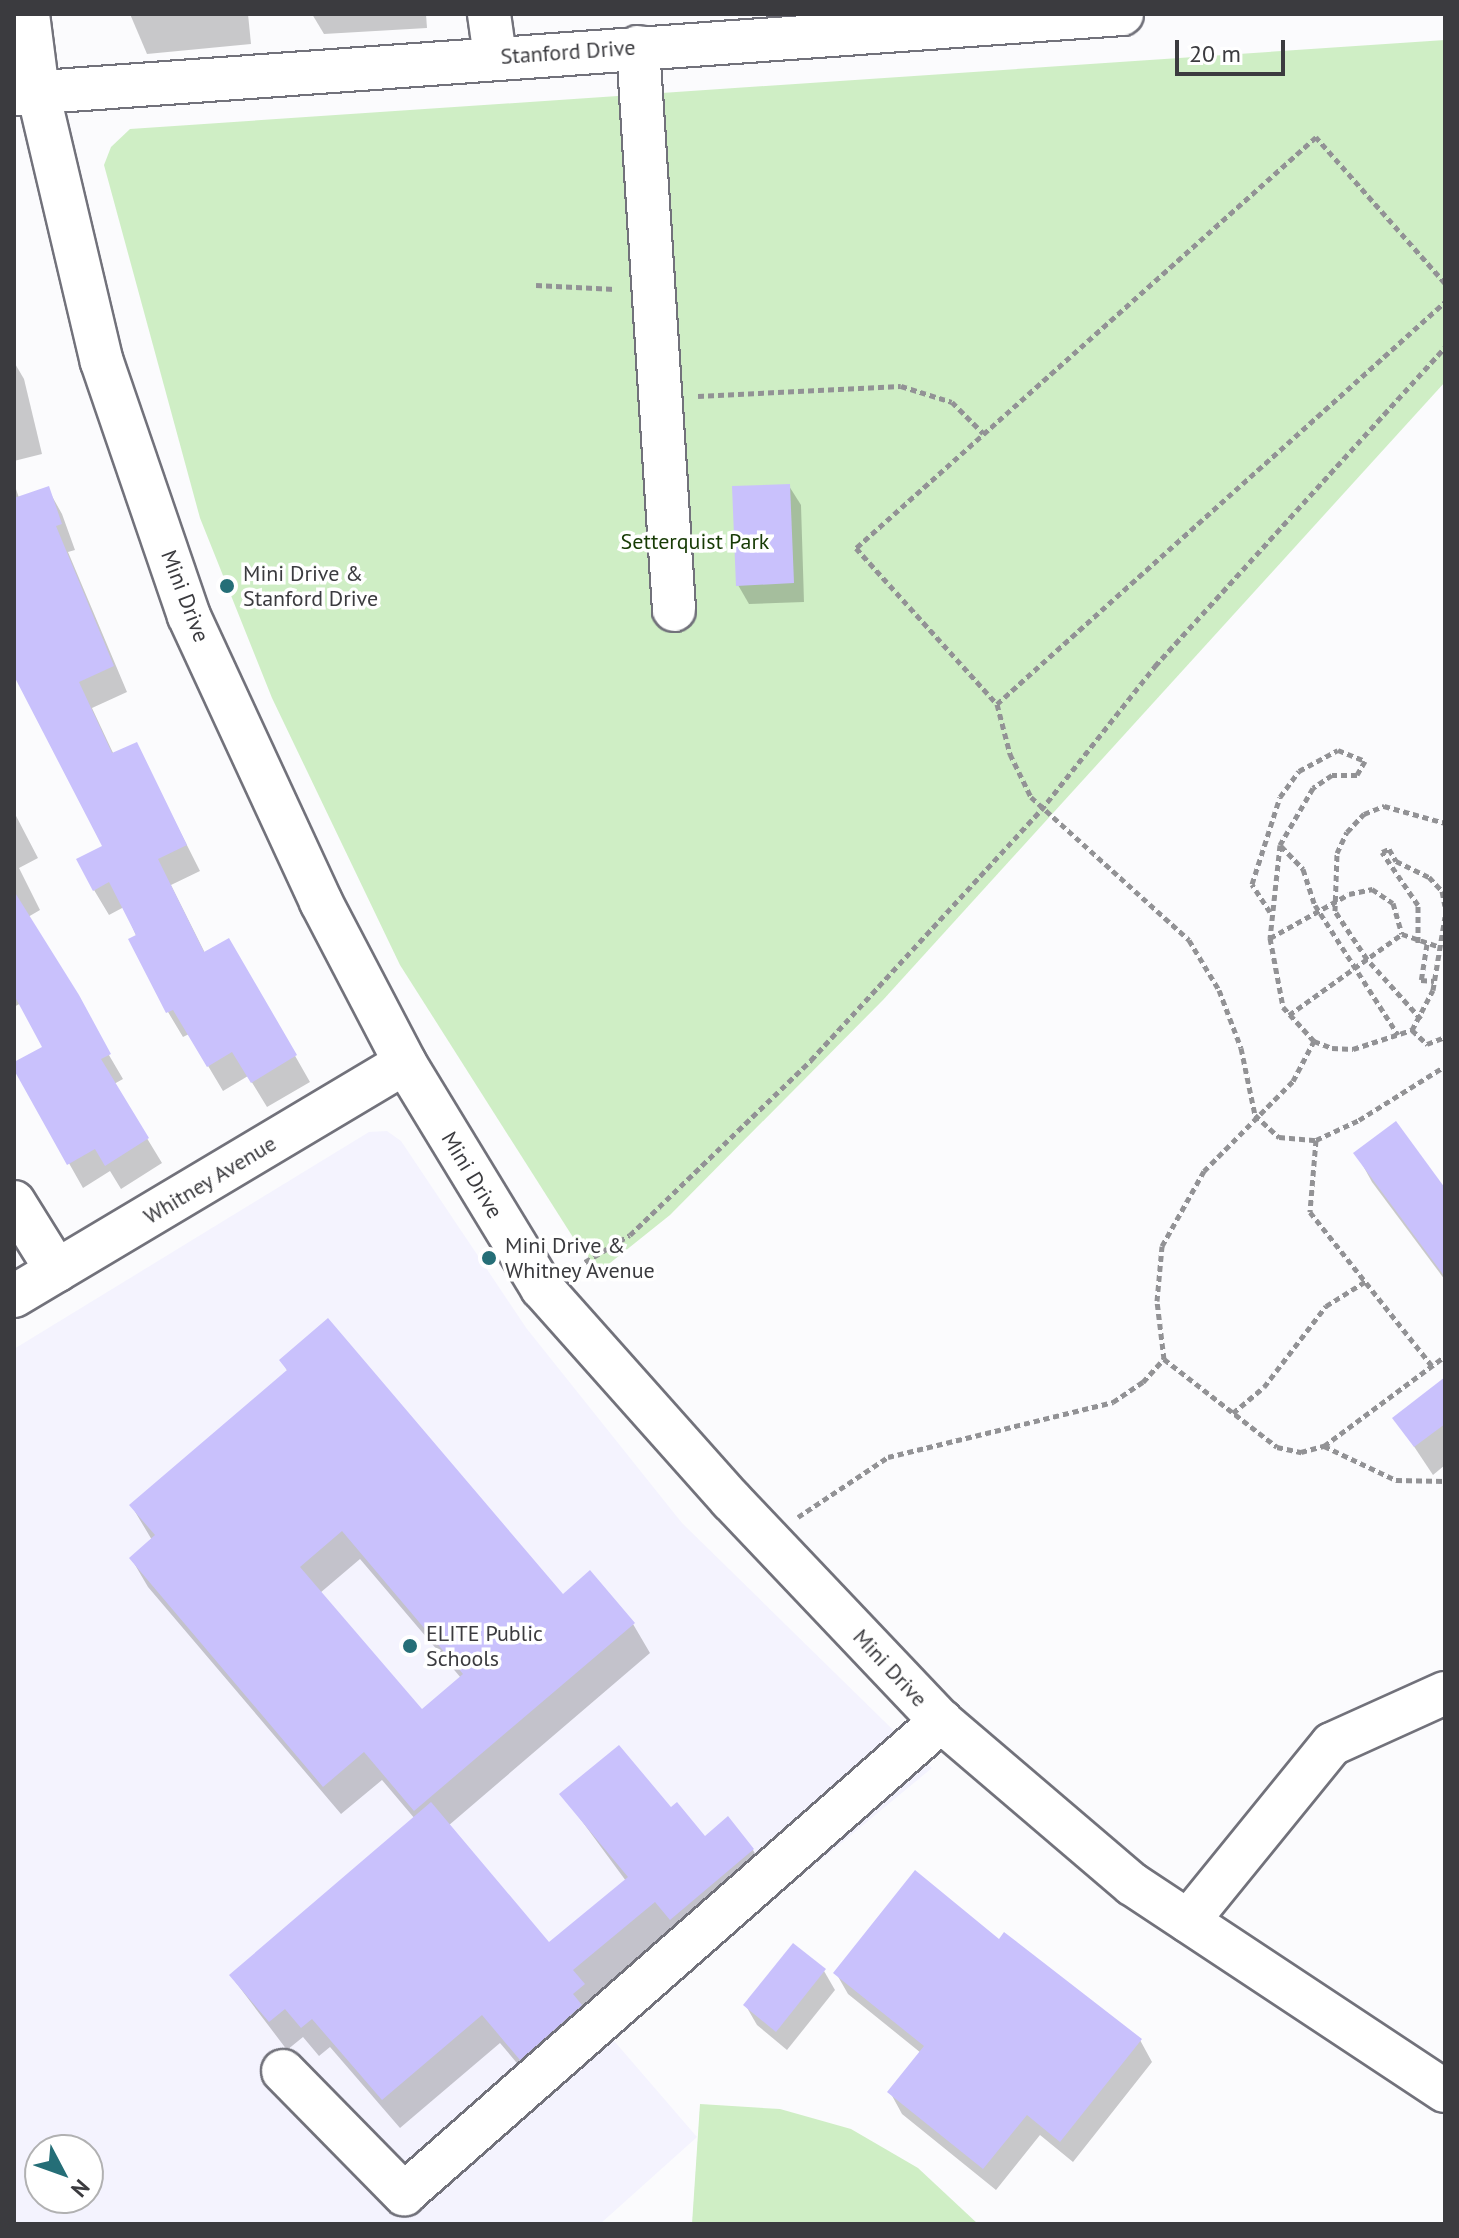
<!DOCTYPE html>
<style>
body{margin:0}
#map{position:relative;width:1459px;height:2238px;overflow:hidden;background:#fbfbfd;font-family:"PT Sans",sans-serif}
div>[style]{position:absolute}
.built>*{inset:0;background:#f4f3fe}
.green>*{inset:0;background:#cfeec5}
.shadow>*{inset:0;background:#0003}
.building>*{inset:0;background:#c9c1fc}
.path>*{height:5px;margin-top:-2.5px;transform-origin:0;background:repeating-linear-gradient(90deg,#929295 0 6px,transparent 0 10px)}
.roads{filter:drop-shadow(2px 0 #72727b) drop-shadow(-2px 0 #72727b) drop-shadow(0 2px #72727b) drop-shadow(0 -2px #72727b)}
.minor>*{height:42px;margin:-21px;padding:0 21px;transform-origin:21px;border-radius:21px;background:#fff}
.dots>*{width:22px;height:22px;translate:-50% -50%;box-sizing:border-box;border:4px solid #fff;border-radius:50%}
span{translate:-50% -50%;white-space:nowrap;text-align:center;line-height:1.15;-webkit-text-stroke:7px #fff;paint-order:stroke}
.street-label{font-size:22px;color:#3b3b3f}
.park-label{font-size:22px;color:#173b05}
.poi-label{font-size:22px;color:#3b3b3f}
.left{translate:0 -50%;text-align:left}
.frame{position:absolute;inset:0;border:16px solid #3b3b3f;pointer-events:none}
.north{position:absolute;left:24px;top:2134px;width:80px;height:80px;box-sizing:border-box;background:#fff;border:2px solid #b1b1b2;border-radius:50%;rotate:131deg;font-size:22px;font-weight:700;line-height:32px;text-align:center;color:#3b3b3f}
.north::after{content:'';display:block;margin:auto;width:28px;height:36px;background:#256e77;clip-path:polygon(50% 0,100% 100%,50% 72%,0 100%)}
.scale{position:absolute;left:1175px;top:40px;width:110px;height:36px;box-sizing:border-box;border:4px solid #3b3b3f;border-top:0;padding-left:10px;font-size:24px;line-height:28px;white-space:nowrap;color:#3b3b3f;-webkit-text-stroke:6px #fff;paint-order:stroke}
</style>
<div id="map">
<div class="built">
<div style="clip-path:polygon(evenodd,387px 1131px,401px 1141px,527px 1329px,682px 1523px,932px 1768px,609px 2035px,697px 2137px,600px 2224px,14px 2224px,14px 1349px,369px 1132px,387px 1131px,40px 2150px,88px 2150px,88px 2198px,40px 2198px,40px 2150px)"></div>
</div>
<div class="green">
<div style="clip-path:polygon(1445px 40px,1445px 382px,883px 1000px,670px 1215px,600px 1271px,576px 1242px,400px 965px,272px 698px,200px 518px,104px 165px,111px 147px,130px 129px)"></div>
<div style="clip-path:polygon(700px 2104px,780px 2109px,851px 2129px,918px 2168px,978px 2224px,692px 2224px)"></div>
</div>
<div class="shadow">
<div style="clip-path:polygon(130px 14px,248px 14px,251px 44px,147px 54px)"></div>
<div style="clip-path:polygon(312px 14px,426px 14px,427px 28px,324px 34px)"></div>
<div style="clip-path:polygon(14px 362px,24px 379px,42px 454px,14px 461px)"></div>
<div style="clip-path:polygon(14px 483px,19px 498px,48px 489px,62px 514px,75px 550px,68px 552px,127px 692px,92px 708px,114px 755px,136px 744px,200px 871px,171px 885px,205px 953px,229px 940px,310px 1082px,267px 1107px,248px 1076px,223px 1091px,189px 1034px,183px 1037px,168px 1012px,124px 907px,109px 915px,94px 890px,105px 847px,14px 671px)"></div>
<div style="clip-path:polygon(789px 486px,801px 505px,804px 602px,749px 604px,738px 585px)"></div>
<div style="clip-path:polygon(14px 812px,38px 858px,19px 868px,40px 910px,28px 917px,123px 1079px,114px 1084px,162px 1163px,121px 1189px,110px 1171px,83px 1188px,14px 1066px,45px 1048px,21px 1003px,14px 1007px)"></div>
<div style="clip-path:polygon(1356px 1153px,1445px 1191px,1445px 1280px,1372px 1182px)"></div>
<div style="clip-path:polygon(evenodd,281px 1360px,563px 1597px,633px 1624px,650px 1653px,448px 1826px,549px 1945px,626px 1881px,562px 1794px,670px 1810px,704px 1838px,753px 1850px,770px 1879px,673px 1929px,591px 1998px,600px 2014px,538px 2088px,500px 2043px,400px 2128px,330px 2047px,319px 2056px,303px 2037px,287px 2050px,231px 1976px,415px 1819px,382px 1780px,341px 1814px,148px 1587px,131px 1558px,152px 1540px,131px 1505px,288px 1372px,281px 1360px,360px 1559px,461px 1678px,421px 1712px,320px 1593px,360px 1559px)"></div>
<div style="clip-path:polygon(1445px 1381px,1445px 1465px,1433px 1475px,1395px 1418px)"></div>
<div style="clip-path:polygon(999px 1942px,1140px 2040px,1152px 2062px,1073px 2162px,1040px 2135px,996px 2190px,902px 2114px,890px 2092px,921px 2053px,848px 1994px,836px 1973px)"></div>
<div style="clip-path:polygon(824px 1971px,835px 1990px,787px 2050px,757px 2025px,746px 2006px)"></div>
</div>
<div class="building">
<div style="clip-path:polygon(790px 484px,794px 583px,736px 586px,732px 486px)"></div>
<div style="clip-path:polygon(49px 486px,62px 524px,56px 526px,114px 666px,79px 682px,112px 753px,137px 742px,187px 845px,158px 859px,204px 952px,229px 938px,297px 1055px,251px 1083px,232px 1052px,207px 1067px,173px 1010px,166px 1013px,128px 939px,136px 935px,109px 882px,93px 891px,76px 859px,102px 846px,14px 676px,14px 498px)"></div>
<div style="clip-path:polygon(14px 891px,79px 995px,111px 1054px,101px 1059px,149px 1138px,105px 1166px,95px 1149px,67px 1165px,14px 1070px,14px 1062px,42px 1047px,14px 995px)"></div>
<div style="clip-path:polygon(1396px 1121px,1445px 1188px,1445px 1277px,1353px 1153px)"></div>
<div style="clip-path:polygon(evenodd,328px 1318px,563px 1594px,590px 1570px,635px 1623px,414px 1811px,364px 1752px,323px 1787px,129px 1558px,155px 1535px,129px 1505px,287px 1370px,279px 1360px,328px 1318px,342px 1531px,463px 1674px,422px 1709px,300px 1567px,342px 1531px)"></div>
<div style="clip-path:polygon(1445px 1377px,1445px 1424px,1414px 1447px,1392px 1418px)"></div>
<div style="clip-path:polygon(619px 1745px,671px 1807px,677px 1802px,705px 1836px,728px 1816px,754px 1849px,670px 1920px,655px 1902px,573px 1970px,585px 1984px,573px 1994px,582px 2005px,520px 2060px,482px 2015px,382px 2100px,312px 2019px,301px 2028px,285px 2009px,269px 2022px,229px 1975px,431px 1802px,549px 1942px,628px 1877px,559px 1794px)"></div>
<div style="clip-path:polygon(915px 1870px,999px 1939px,1004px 1932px,1142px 2039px,1060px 2142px,1027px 2115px,983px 2169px,887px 2092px,924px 2046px,833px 1973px)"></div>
<div style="clip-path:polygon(793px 1943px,826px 1969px,776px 2032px,743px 2005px)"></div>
</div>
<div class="path">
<div style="left:1445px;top:283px;width:195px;rotate:-131.5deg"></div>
<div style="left:1316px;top:137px;width:617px;rotate:138.22deg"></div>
<div style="left:856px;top:548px;width:210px;rotate:47.9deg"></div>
<div style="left:997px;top:704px;width:52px;rotate:75.4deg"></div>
<div style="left:1010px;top:754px;width:48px;rotate:64deg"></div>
<div style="left:1031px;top:797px;width:213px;rotate:42.1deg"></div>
<div style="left:1189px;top:940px;width:58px;rotate:59deg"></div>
<div style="left:1219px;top:990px;width:62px;rotate:69.2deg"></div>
<div style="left:1241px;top:1048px;width:68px;rotate:78.2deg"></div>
<div style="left:1255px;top:1115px;width:33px;rotate:43deg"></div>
<div style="left:1279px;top:1137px;width:37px;rotate:5deg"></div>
<div style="left:1316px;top:1140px;width:47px;rotate:-24.9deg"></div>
<div style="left:1359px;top:1120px;width:102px;rotate:-32.1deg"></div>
<div style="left:536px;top:285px;width:79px;rotate:2.9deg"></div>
<div style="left:698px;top:396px;width:203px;rotate:-2.8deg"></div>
<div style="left:901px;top:386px;width:53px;rotate:17.4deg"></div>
<div style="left:952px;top:402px;width:44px;rotate:45deg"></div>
<div style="left:997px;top:704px;width:602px;rotate:-41.9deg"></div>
<div style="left:1281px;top:846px;width:32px;rotate:46deg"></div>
<div style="left:1303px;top:869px;width:38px;rotate:72deg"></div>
<div style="left:1315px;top:905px;width:154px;rotate:57.4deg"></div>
<div style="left:1270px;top:912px;width:33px;rotate:-123deg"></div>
<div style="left:1252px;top:884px;width:91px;rotate:-72.2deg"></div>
<div style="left:1280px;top:797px;width:32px;rotate:-54deg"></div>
<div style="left:1299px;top:771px;width:44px;rotate:-28.3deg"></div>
<div style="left:1338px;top:750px;width:29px;rotate:22deg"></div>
<div style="left:1365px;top:761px;width:16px;rotate:120deg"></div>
<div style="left:1357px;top:775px;width:25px;rotate:180deg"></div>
<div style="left:1332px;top:775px;width:23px;rotate:146deg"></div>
<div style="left:1313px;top:788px;width:66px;rotate:120.1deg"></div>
<div style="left:1280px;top:845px;width:94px;rotate:96.1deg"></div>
<div style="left:1270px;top:938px;width:70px;rotate:79.3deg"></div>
<div style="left:1283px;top:1007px;width:46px;rotate:47.6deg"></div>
<div style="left:1314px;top:1041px;width:19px;rotate:21deg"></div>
<div style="left:1332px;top:1048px;width:21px;rotate:3deg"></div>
<div style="left:1353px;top:1049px;width:62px;rotate:-17.9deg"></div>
<div style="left:1412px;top:1030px;width:45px;rotate:-62.3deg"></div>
<div style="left:1433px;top:990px;width:74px;rotate:-80.7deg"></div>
<div style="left:1270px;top:938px;width:90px;rotate:-29.1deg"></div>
<div style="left:1349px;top:894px;width:24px;rotate:-12deg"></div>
<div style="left:1372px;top:889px;width:25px;rotate:34deg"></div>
<div style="left:1393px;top:903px;width:32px;rotate:74deg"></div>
<div style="left:1402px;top:934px;width:40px;rotate:18.9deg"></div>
<div style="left:1418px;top:943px;width:38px;rotate:-90deg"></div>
<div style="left:1418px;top:905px;width:64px;rotate:-124.2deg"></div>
<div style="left:1382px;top:852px;width:8px;rotate:-23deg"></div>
<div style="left:1389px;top:849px;width:14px;rotate:60deg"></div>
<div style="left:1396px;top:861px;width:37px;rotate:26deg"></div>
<div style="left:1429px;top:877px;width:19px;rotate:47deg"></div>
<div style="left:1442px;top:891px;width:15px;rotate:79deg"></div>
<div style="left:1427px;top:944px;width:36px;rotate:99deg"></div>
<div style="left:1421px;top:980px;width:13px;rotate:4deg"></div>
<div style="left:1289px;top:1015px;width:139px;rotate:-35.6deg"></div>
<div style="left:1421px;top:1019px;width:81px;rotate:-132deg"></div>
<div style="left:1367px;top:959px;width:58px;rotate:-123.7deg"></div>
<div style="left:1335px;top:911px;width:58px;rotate:-88deg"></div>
<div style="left:1337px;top:853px;width:23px;rotate:-65deg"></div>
<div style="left:1347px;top:832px;width:25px;rotate:-47deg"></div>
<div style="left:1364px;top:814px;width:22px;rotate:-22deg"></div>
<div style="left:1384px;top:806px;width:63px;rotate:15.6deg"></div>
<div style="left:1412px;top:1030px;width:21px;rotate:43deg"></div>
<div style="left:1427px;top:1044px;width:19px;rotate:-21deg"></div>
<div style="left:1316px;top:1140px;width:72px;rotate:94.8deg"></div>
<div style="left:1310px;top:1212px;width:196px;rotate:51.6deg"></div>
<div style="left:585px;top:1262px;width:52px;rotate:-31deg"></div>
<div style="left:630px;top:1235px;width:252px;rotate:-44deg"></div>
<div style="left:811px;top:1060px;width:340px;rotate:-47.4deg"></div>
<div style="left:1041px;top:810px;width:184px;rotate:-51.6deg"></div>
<div style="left:1155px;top:666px;width:431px;rotate:-47.7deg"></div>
<div style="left:1164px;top:1359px;width:143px;rotate:37.9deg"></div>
<div style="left:1277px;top:1447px;width:25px;rotate:12deg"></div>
<div style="left:1301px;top:1452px;width:24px;rotate:-15deg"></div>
<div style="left:1324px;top:1446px;width:151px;rotate:-36.6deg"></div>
<div style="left:1233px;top:1413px;width:40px;rotate:-40deg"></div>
<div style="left:1264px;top:1387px;width:102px;rotate:-52.6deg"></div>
<div style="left:1326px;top:1306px;width:47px;rotate:-32deg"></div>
<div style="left:1324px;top:1446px;width:80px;rotate:25.3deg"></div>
<div style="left:1396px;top:1480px;width:49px;rotate:1.2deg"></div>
<div style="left:798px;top:1517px;width:108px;rotate:-33.7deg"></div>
<div style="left:888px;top:1457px;width:232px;rotate:-13.7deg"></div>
<div style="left:1113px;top:1402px;width:36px;rotate:-34deg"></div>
<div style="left:1143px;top:1382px;width:31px;rotate:-48deg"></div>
<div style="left:1164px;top:1359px;width:58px;rotate:-96.9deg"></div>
<div style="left:1157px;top:1301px;width:55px;rotate:-84.8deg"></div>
<div style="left:1162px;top:1246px;width:86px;rotate:-60.8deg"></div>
<div style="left:1204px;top:1171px;width:127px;rotate:-45.3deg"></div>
<div style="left:1293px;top:1081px;width:45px;rotate:-62.3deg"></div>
</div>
<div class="roads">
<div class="minor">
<div style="left:28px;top:14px;width:79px;rotate:82.7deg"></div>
<div style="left:38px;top:92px;width:277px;rotate:76.7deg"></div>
<div style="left:102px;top:362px;width:268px;rotate:71.1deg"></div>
<div style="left:189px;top:616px;width:315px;rotate:65.2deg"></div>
<div style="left:321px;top:902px;width:182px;rotate:62.4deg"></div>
<div style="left:405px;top:1063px;width:263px;rotate:58.7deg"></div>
<div style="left:542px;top:1288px;width:284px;rotate:48.3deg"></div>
<div style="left:731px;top:1500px;width:305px;rotate:46.5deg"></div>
<div style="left:941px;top:1721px;width:251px;rotate:40.5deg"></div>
<div style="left:1132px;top:1884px;width:375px;rotate:33.5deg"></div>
<div style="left:489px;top:14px;width:42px;rotate:81.9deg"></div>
<div style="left:638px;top:47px;width:564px;rotate:86.34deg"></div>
<div style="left:14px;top:94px;width:1111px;rotate:-4.13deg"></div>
<div style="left:14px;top:1202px;width:81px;rotate:58.1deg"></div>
<div style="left:14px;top:1296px;width:455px;rotate:-30.8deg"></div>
<div style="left:1188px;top:1921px;width:228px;rotate:-50.9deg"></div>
<div style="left:1332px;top:1744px;width:124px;rotate:-24.3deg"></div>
<div style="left:283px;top:2071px;width:173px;rotate:45.5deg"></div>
<div style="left:404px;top:2194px;width:716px;rotate:-41.37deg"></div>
</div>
</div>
<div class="dots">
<div style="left:227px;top:586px;background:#256e77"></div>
<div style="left:489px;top:1258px;background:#256e77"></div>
<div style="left:410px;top:1646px;background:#256e77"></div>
</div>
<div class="street-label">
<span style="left:568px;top:52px;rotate:-4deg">Stanford Drive</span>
<span style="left:185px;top:596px;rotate:69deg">Mini Drive</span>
<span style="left:472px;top:1175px;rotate:59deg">Mini Drive</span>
<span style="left:210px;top:1180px;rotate:-31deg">Whitney Avenue</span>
<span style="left:890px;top:1668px;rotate:47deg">Mini Drive</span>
</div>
<div class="park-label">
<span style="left:695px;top:542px">Setterquist Park</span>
</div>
<div class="poi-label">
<span class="left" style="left:243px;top:586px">Mini Drive &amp;<br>Stanford Drive</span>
<span class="left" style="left:505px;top:1258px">Mini Drive &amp;<br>Whitney Avenue</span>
<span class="left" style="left:426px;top:1646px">ELITE Public<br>Schools</span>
</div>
<div class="frame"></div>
<div class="north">N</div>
<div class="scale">20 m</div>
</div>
